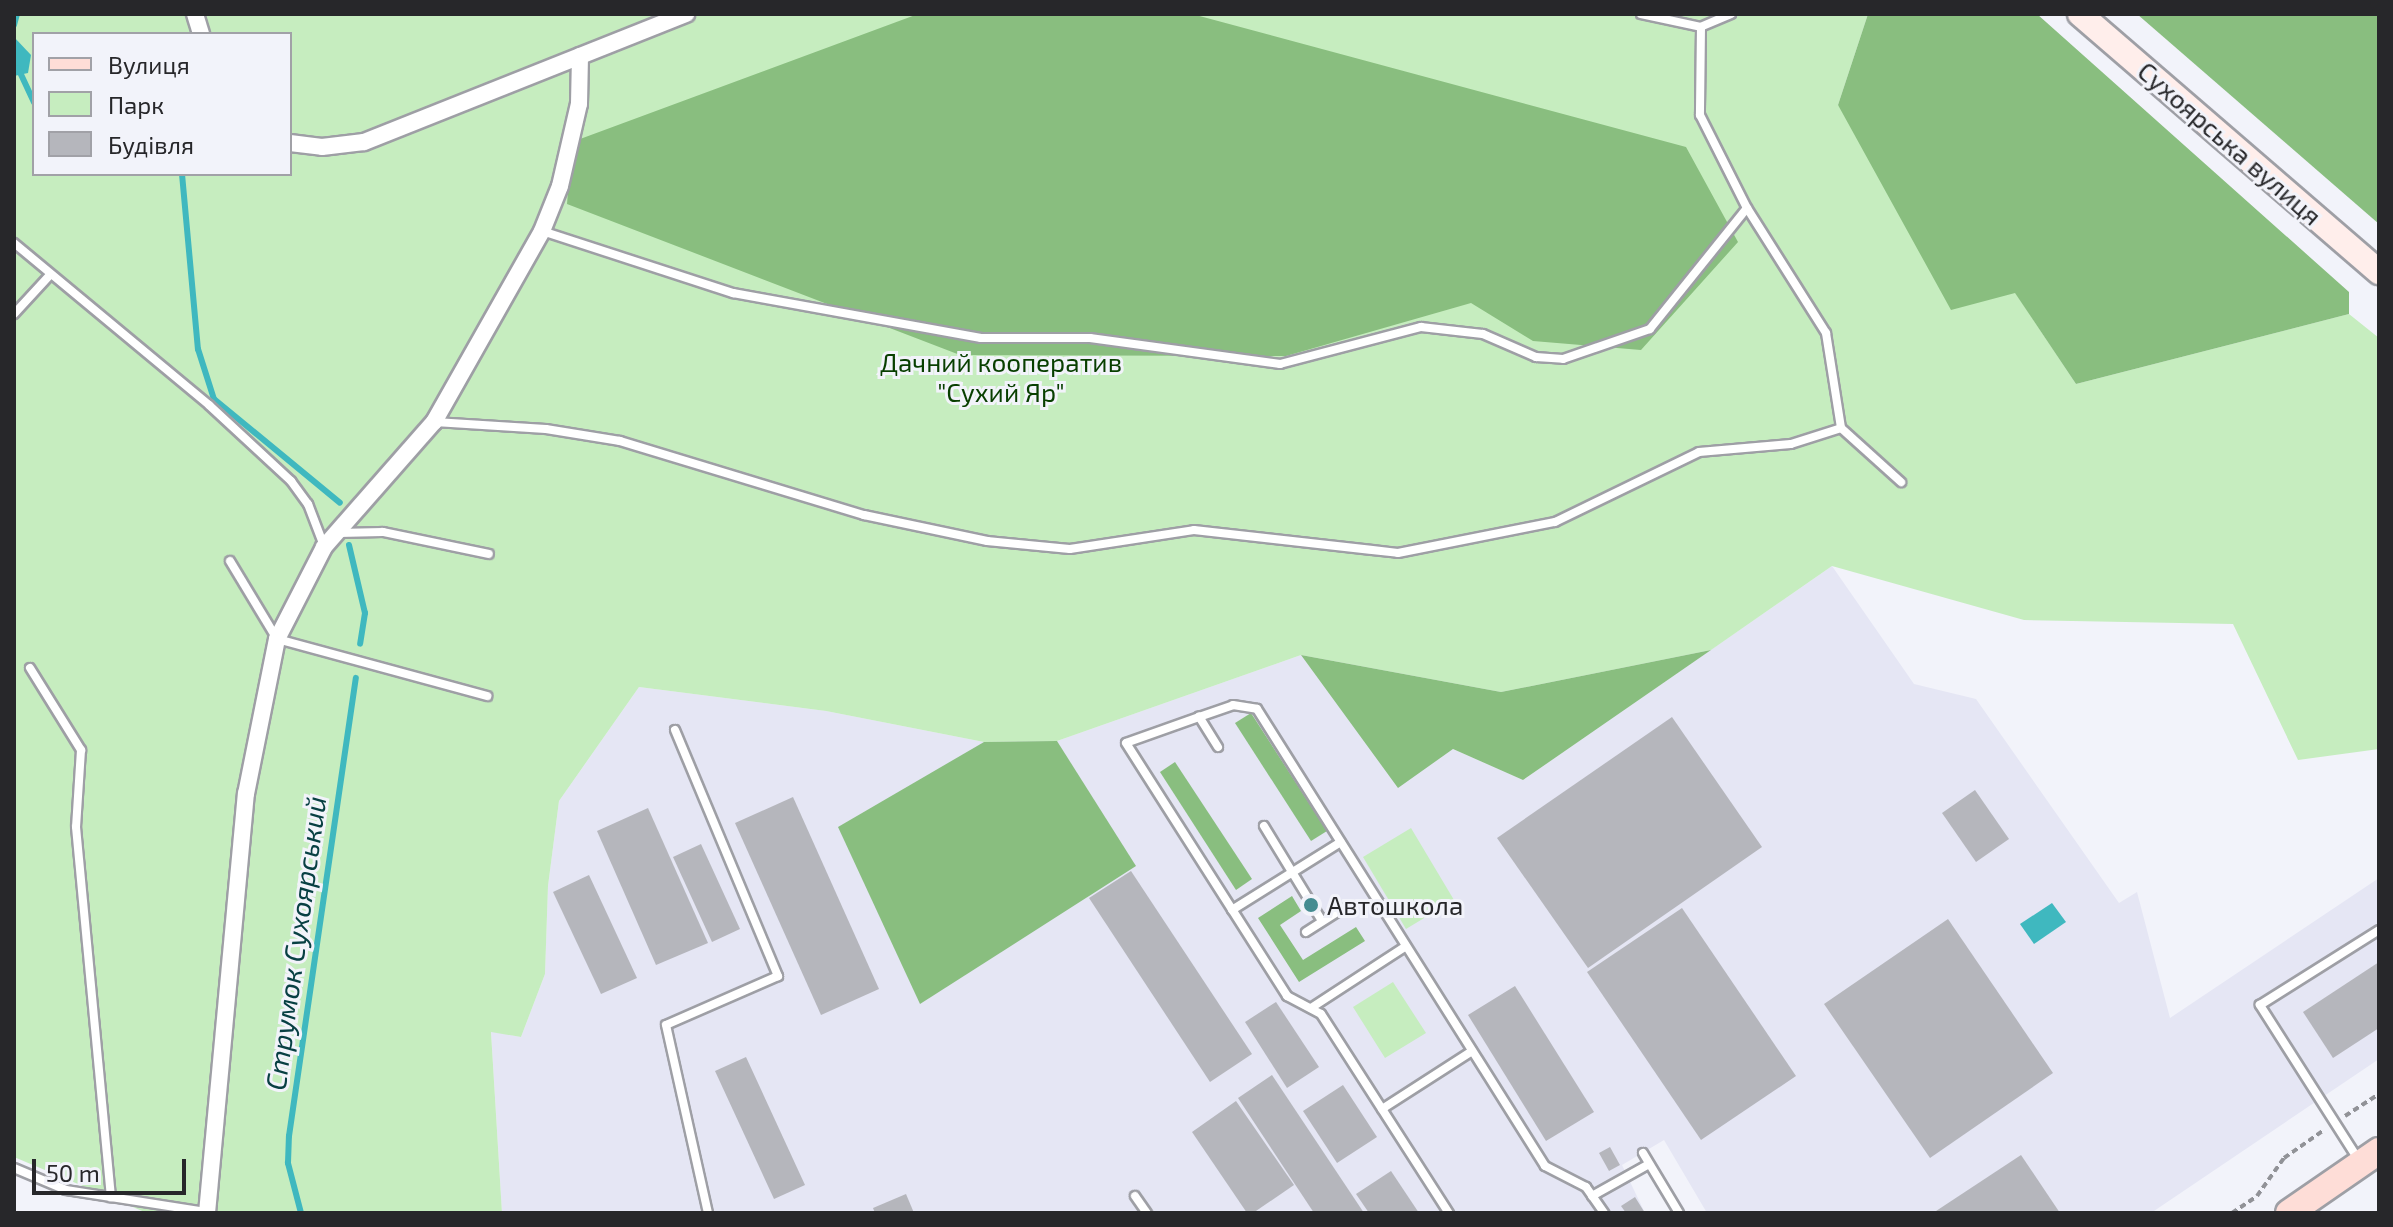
<!DOCTYPE html>
<meta charset="utf-8">
<style>
body{margin:0}
#map{position:relative;width:2393px;height:1227px;overflow:hidden;background:#f2f3fa;font-family:"Exo 2",sans-serif}
div>[style]{position:absolute}
.built>*{inset:0;background:#e5e6f4}
.green>*{inset:0;background:#c6edbf}
.forest>*{inset:0;background:#89be7f}
.water>*{inset:0;background:#3fb8bf}
.stream>*{height:6px;margin:-3px;padding:0 3px;transform-origin:3px;border-radius:3px;background:#3fb8bf}
.building>*{inset:0;background:#b5b6bc}
.path>*{height:4px;margin-top:-2px;transform-origin:0;background:repeating-linear-gradient(90deg,#919297 0 6px,transparent 0 10px)}
.roads{filter:drop-shadow(2px 0 #9e9fa5) drop-shadow(-2px 0 #9e9fa5) drop-shadow(0 2px #9e9fa5) drop-shadow(0 -2px #9e9fa5)}
.lane>*{height:8px;margin:-4px;padding:0 4px;transform-origin:4px;border-radius:4px;background:#fff}
.street>*{height:16px;margin:-8px;padding:0 8px;transform-origin:8px;border-radius:8px;background:#fff}
.secondary>*{height:24px;margin:-12px;padding:0 12px;transform-origin:12px;border-radius:12px;background:#ffeeeb}
.primary>*{height:26px;margin:-13px;padding:0 13px;transform-origin:13px;border-radius:13px;background:#feddd7}
.dots>*{width:22px;height:22px;translate:-50% -50%;box-sizing:border-box;border:4px solid #f2f3fa;border-radius:50%}
span{translate:-50% -50%;white-space:nowrap;text-align:center;line-height:1.15;-webkit-text-stroke:6px #f2f3fa;paint-order:stroke}
.street-label{font-size:26px;color:#27272a}
.park-label{font-size:26px;color:#083f00}
.poi-label{font-size:26px;color:#27272a}
.left{translate:0 -50%;text-align:left}
.water-label{font-size:28px;color:#084043;font-style:italic}
.frame{position:absolute;inset:0;border:16px solid #27272a;pointer-events:none}
.legend{position:absolute;left:32px;top:32px;width:260px;height:144px;box-sizing:border-box;background:#f2f3fa;border:2px solid #a1a1a7;margin:0;padding:10px 14px;list-style:none;font-size:24px;color:#27272a}
.legend li{display:flex;align-items:center;gap:16px;height:40px}
.legend b{width:40px;border:2px solid #a1a1a7}
.scale{position:absolute;left:32px;top:1159px;width:154px;height:36px;box-sizing:border-box;border:4px solid #27272a;border-top:0;padding-left:10px;font-size:24px;line-height:28px;white-space:nowrap;color:#27272a;-webkit-text-stroke:6px #f2f3fa;paint-order:stroke}
</style>
<div id="map">
<div class="built">
<div style="clip-path:polygon(1832px 566px,1914px 684px,1976px 699px,2119px 903px,2137px 892px,2170px 1018px,2379px 878px,2379px 1059px,2151px 1213px,1707px 1213px,1664px 1140px,1622px 1165px,1645px 1213px,502px 1213px,491px 1031px,521px 1037px,545px 974px,548px 886px,559px 801px,639px 687px,826px 711px,984px 742px,1057px 741px,1301px 655px,1398px 787px,1453px 749px,1523px 780px)"></div>
</div>
<div class="green">
<div style="clip-path:polygon(evenodd,14px 14px,1868px 14px,1838px 105px,2015px 292px,2076px 384px,2349px 314px,2379px 338px,2379px 749px,2298px 760px,2233px 624px,2024px 620px,1832px 566px,1711px 650px,1501px 692px,1301px 655px,1057px 741px,984px 742px,826px 711px,639px 687px,559px 801px,548px 886px,545px 974px,521px 1037px,491px 1032px,502px 1213px,147px 1213px,14px 1157px,14px 14px,34px 34px,290px 34px,290px 174px,34px 174px,34px 34px)"></div>
<div style="clip-path:polygon(1411px 828px,1454px 900px,1406px 929px,1363px 857px)"></div>
<div style="clip-path:polygon(1393px 982px,1426px 1033px,1385px 1058px,1353px 1007px)"></div>
</div>
<div class="forest">
<div style="clip-path:polygon(918px 14px,1192px 14px,1686px 147px,1738px 242px,1641px 350px,1533px 341px,1471px 303px,1286px 356px,960px 355px,567px 204px,572px 142px)"></div>
<div style="clip-path:polygon(1868px 14px,2037px 14px,2349px 292px,2349px 314px,2076px 384px,2015px 293px,1951px 310px,1838px 105px)"></div>
<div style="clip-path:polygon(2137px 14px,2379px 14px,2379px 224px)"></div>
<div style="clip-path:polygon(1711px 650px,1523px 780px,1453px 749px,1398px 788px,1301px 655px,1501px 692px)"></div>
<div style="clip-path:polygon(1251px 713px,1327px 831px,1311px 841px,1235px 723px)"></div>
<div style="clip-path:polygon(1057px 741px,1136px 866px,920px 1004px,838px 827px,984px 742px)"></div>
<div style="clip-path:polygon(1175px 762px,1252px 879px,1236px 890px,1160px 772px)"></div>
<div style="clip-path:polygon(1292px 896px,1301px 911px,1280px 925px,1303px 960px,1356px 927px,1365px 941px,1299px 982px,1258px 918px)"></div>
</div>
<div class="water">
<div style="clip-path:polygon(14px 37px,31px 55px,28px 73px,14px 76px)"></div>
<div style="clip-path:polygon(2052px 903px,2066px 922px,2034px 944px,2020px 924px)"></div>
</div>
<div class="stream">
<div style="left:14px;top:25px;width:11px;rotate:-75deg"></div>
<div style="left:18px;top:68px;width:38px;rotate:65deg"></div>
<div style="left:182px;top:174px;width:176px;rotate:84.8deg"></div>
<div style="left:198px;top:349px;width:52px;rotate:72.3deg"></div>
<div style="left:214px;top:399px;width:163px;rotate:39.5deg"></div>
<div style="left:349px;top:545px;width:70px;rotate:76.8deg"></div>
<div style="left:365px;top:613px;width:31px;rotate:99deg"></div>
<div style="left:301px;top:1213px;width:52px;rotate:-104.6deg"></div>
<div style="left:288px;top:1163px;width:27px;rotate:-88deg"></div>
<div style="left:289px;top:1136px;width:463px;rotate:-81.7deg"></div>
</div>
<div class="building">
<div style="clip-path:polygon(1672px 717px,1762px 847px,1588px 968px,1497px 838px)"></div>
<div style="clip-path:polygon(1975px 790px,2009px 839px,1976px 862px,1942px 813px)"></div>
<div style="clip-path:polygon(793px 797px,879px 989px,821px 1015px,735px 823px)"></div>
<div style="clip-path:polygon(648px 808px,708px 943px,656px 965px,597px 831px)"></div>
<div style="clip-path:polygon(701px 844px,740px 929px,712px 942px,673px 857px)"></div>
<div style="clip-path:polygon(1131px 871px,1252px 1054px,1210px 1082px,1089px 898px)"></div>
<div style="clip-path:polygon(589px 875px,637px 978px,601px 994px,553px 892px)"></div>
<div style="clip-path:polygon(1682px 908px,1796px 1076px,1701px 1140px,1587px 972px)"></div>
<div style="clip-path:polygon(1948px 919px,2053px 1073px,1930px 1158px,1824px 1004px)"></div>
<div style="clip-path:polygon(2379px 962px,2379px 1028px,2333px 1058px,2303px 1012px)"></div>
<div style="clip-path:polygon(1515px 986px,1594px 1112px,1546px 1141px,1468px 1015px)"></div>
<div style="clip-path:polygon(1276px 1002px,1319px 1067px,1287px 1088px,1245px 1022px)"></div>
<div style="clip-path:polygon(746px 1057px,805px 1185px,774px 1199px,715px 1071px)"></div>
<div style="clip-path:polygon(1272px 1075px,1364px 1213px,1314px 1213px,1238px 1098px)"></div>
<div style="clip-path:polygon(1343px 1085px,1377px 1137px,1337px 1163px,1303px 1111px)"></div>
<div style="clip-path:polygon(1236px 1101px,1294px 1185px,1253px 1213px,1247px 1213px,1192px 1132px)"></div>
<div style="clip-path:polygon(1610px 1147px,1620px 1165px,1609px 1171px,1599px 1153px)"></div>
<div style="clip-path:polygon(2021px 1155px,2060px 1213px,1933px 1213px)"></div>
<div style="clip-path:polygon(1391px 1171px,1419px 1213px,1369px 1213px,1356px 1194px)"></div>
<div style="clip-path:polygon(906px 1194px,914px 1213px,875px 1213px,873px 1208px)"></div>
<div style="clip-path:polygon(1635px 1197px,1645px 1213px,1626px 1213px,1621px 1206px)"></div>
</div>
<div class="path">
<div style="left:2345px;top:1116px;width:40px;rotate:-32.9deg"></div>
<div style="left:2232px;top:1213px;width:30px;rotate:-34deg"></div>
<div style="left:2257px;top:1196px;width:47px;rotate:-54.6deg"></div>
<div style="left:2284px;top:1158px;width:49px;rotate:-35deg"></div>
</div>
<div class="roads">
<div class="lane">
<div style="left:1641px;top:14px;width:61px;rotate:12.2deg"></div>
<div style="left:1731px;top:14px;width:33px;rotate:157deg"></div>
<div style="left:1701px;top:27px;width:88px;rotate:90.7deg"></div>
<div style="left:1700px;top:115px;width:104px;rotate:63.2deg"></div>
<div style="left:1747px;top:208px;width:148px;rotate:57.7deg"></div>
<div style="left:1826px;top:333px;width:96px;rotate:81deg"></div>
<div style="left:1841px;top:428px;width:81px;rotate:42deg"></div>
<div style="left:542px;top:231px;width:201px;rotate:18deg"></div>
<div style="left:733px;top:293px;width:252px;rotate:10.3deg"></div>
<div style="left:981px;top:338px;width:109px"></div>
<div style="left:1090px;top:338px;width:192px;rotate:7.8deg"></div>
<div style="left:1280px;top:364px;width:146px;rotate:-14.7deg"></div>
<div style="left:1421px;top:327px;width:62px;rotate:6.4deg"></div>
<div style="left:1483px;top:334px;width:58px;rotate:23.5deg"></div>
<div style="left:1536px;top:357px;width:27px;rotate:4deg"></div>
<div style="left:1563px;top:359px;width:92px;rotate:-19deg"></div>
<div style="left:1650px;top:329px;width:155px;rotate:-51.3deg"></div>
<div style="left:14px;top:243px;width:254px;rotate:39.7deg"></div>
<div style="left:209px;top:405px;width:112px;rotate:42.8deg"></div>
<div style="left:291px;top:481px;width:29px;rotate:54deg"></div>
<div style="left:308px;top:504px;width:45px;rotate:69.1deg"></div>
<div style="left:14px;top:314px;width:52px;rotate:-47.4deg"></div>
<div style="left:435px;top:422px;width:111px;rotate:3.6deg"></div>
<div style="left:546px;top:429px;width:75px;rotate:9.2deg"></div>
<div style="left:620px;top:441px;width:255px;rotate:16.9deg"></div>
<div style="left:864px;top:515px;width:126px;rotate:11.9deg"></div>
<div style="left:987px;top:541px;width:83px;rotate:5.5deg"></div>
<div style="left:1070px;top:549px;width:125px;rotate:-8.7deg"></div>
<div style="left:1194px;top:530px;width:205px;rotate:6.4deg"></div>
<div style="left:1398px;top:553px;width:160px;rotate:-11.2deg"></div>
<div style="left:1555px;top:522px;width:160px;rotate:-25.9deg"></div>
<div style="left:1699px;top:452px;width:92px;rotate:-5deg"></div>
<div style="left:1791px;top:444px;width:52px;rotate:-17.7deg"></div>
<div style="left:338px;top:533px;width:45px;rotate:-1.3deg"></div>
<div style="left:383px;top:532px;width:108px;rotate:11.7deg"></div>
<div style="left:230px;top:561px;width:91px;rotate:58.9deg"></div>
<div style="left:277px;top:639px;width:218px;rotate:15.2deg"></div>
<div style="left:30px;top:668px;width:97px;rotate:58.1deg"></div>
<div style="left:81px;top:750px;width:77px;rotate:93.7deg"></div>
<div style="left:76px;top:827px;width:372px;rotate:84.6deg"></div>
<div style="left:1199px;top:717px;width:77px;rotate:160.4deg"></div>
<div style="left:1126px;top:743px;width:300px;rotate:57.5deg"></div>
<div style="left:1287px;top:996px;width:38px;rotate:28deg"></div>
<div style="left:1321px;top:1014px;width:237px;rotate:57.3deg"></div>
<div style="left:675px;top:730px;width:267px;rotate:67.3deg"></div>
<div style="left:778px;top:976px;width:122px;rotate:156.4deg"></div>
<div style="left:666px;top:1025px;width:193px;rotate:77.4deg"></div>
<div style="left:1218px;top:747px;width:36px;rotate:-122deg"></div>
<div style="left:1199px;top:717px;width:36px;rotate:-19deg"></div>
<div style="left:1233px;top:705px;width:24px;rotate:9deg"></div>
<div style="left:1257px;top:709px;width:540px;rotate:57.78deg"></div>
<div style="left:1545px;top:1166px;width:46px;rotate:27.1deg"></div>
<div style="left:1586px;top:1187px;width:32px;rotate:55deg"></div>
<div style="left:1264px;top:826px;width:111px;rotate:58.6deg"></div>
<div style="left:1232px;top:910px;width:128px;rotate:-32deg"></div>
<div style="left:1306px;top:932px;width:43px;rotate:-32.6deg"></div>
<div style="left:1311px;top:1008px;width:113px;rotate:-33.1deg"></div>
<div style="left:1382px;top:1109px;width:107px;rotate:-32.8deg"></div>
<div style="left:1643px;top:1153px;width:70px;rotate:59deg"></div>
<div style="left:2358px;top:1159px;width:183px;rotate:-122.5deg"></div>
<div style="left:2260px;top:1005px;width:141px;rotate:-32.2deg"></div>
<div style="left:14px;top:1168px;width:56px;rotate:22.9deg"></div>
<div style="left:66px;top:1190px;width:143px;rotate:8.9deg"></div>
<div style="left:1135px;top:1196px;width:21px;rotate:55deg"></div>
<div style="left:1592px;top:1196px;width:65px;rotate:-29.3deg"></div>
</div>
<div class="street">
<div style="left:195px;top:14px;width:21px;rotate:73deg"></div>
<div style="left:290px;top:143px;width:32px;rotate:7deg"></div>
<div style="left:322px;top:147px;width:42px;rotate:-6.8deg"></div>
<div style="left:364px;top:142px;width:347px;rotate:-21.7deg"></div>
<div style="left:207px;top:1213px;width:421px;rotate:-84.7deg"></div>
<div style="left:246px;top:794px;width:158px;rotate:-78.7deg"></div>
<div style="left:277px;top:639px;width:103px;rotate:-62.9deg"></div>
<div style="left:324px;top:547px;width:167px;rotate:-48.7deg"></div>
<div style="left:434px;top:422px;width:219px;rotate:-60.5deg"></div>
<div style="left:542px;top:231px;width:48px;rotate:-68.2deg"></div>
<div style="left:560px;top:186px;width:84px;rotate:-77deg"></div>
<div style="left:579px;top:104px;width:48px;rotate:-88.8deg"></div>
</div>
<div class="secondary">
<div style="left:2080px;top:14px;width:395px;rotate:40.8deg"></div>
</div>
<div class="primary">
<div style="left:2289px;top:1213px;width:109px;rotate:-34.6deg"></div>
</div>
</div>
<div class="dots">
<div style="left:1311px;top:905px;background:#458c91"></div>
</div>
<div class="street-label">
<span style="left:2230px;top:143px;rotate:41deg">Сухоярська вулиця</span>
</div>
<div class="park-label">
<span style="left:1001px;top:377px">Дачний кооператив<br>"Сухий Яр"</span>
</div>
<div class="poi-label">
<span class="left" style="left:1327px;top:905px">Автошкола</span>
</div>
<div class="water-label">
<span style="left:295px;top:943px;rotate:-82deg">Струмок Сухоярський</span>
</div>
<div class="frame"></div>
<ul class="legend">
<li><b style="height:10px;background:#feddd7"></b>Вулиця</li>
<li><b style="height:22px;background:#c6edbf"></b>Парк</li>
<li><b style="height:22px;background:#b5b6bc"></b>Будівля</li>
</ul>
<div class="scale">50 m</div>
</div>
